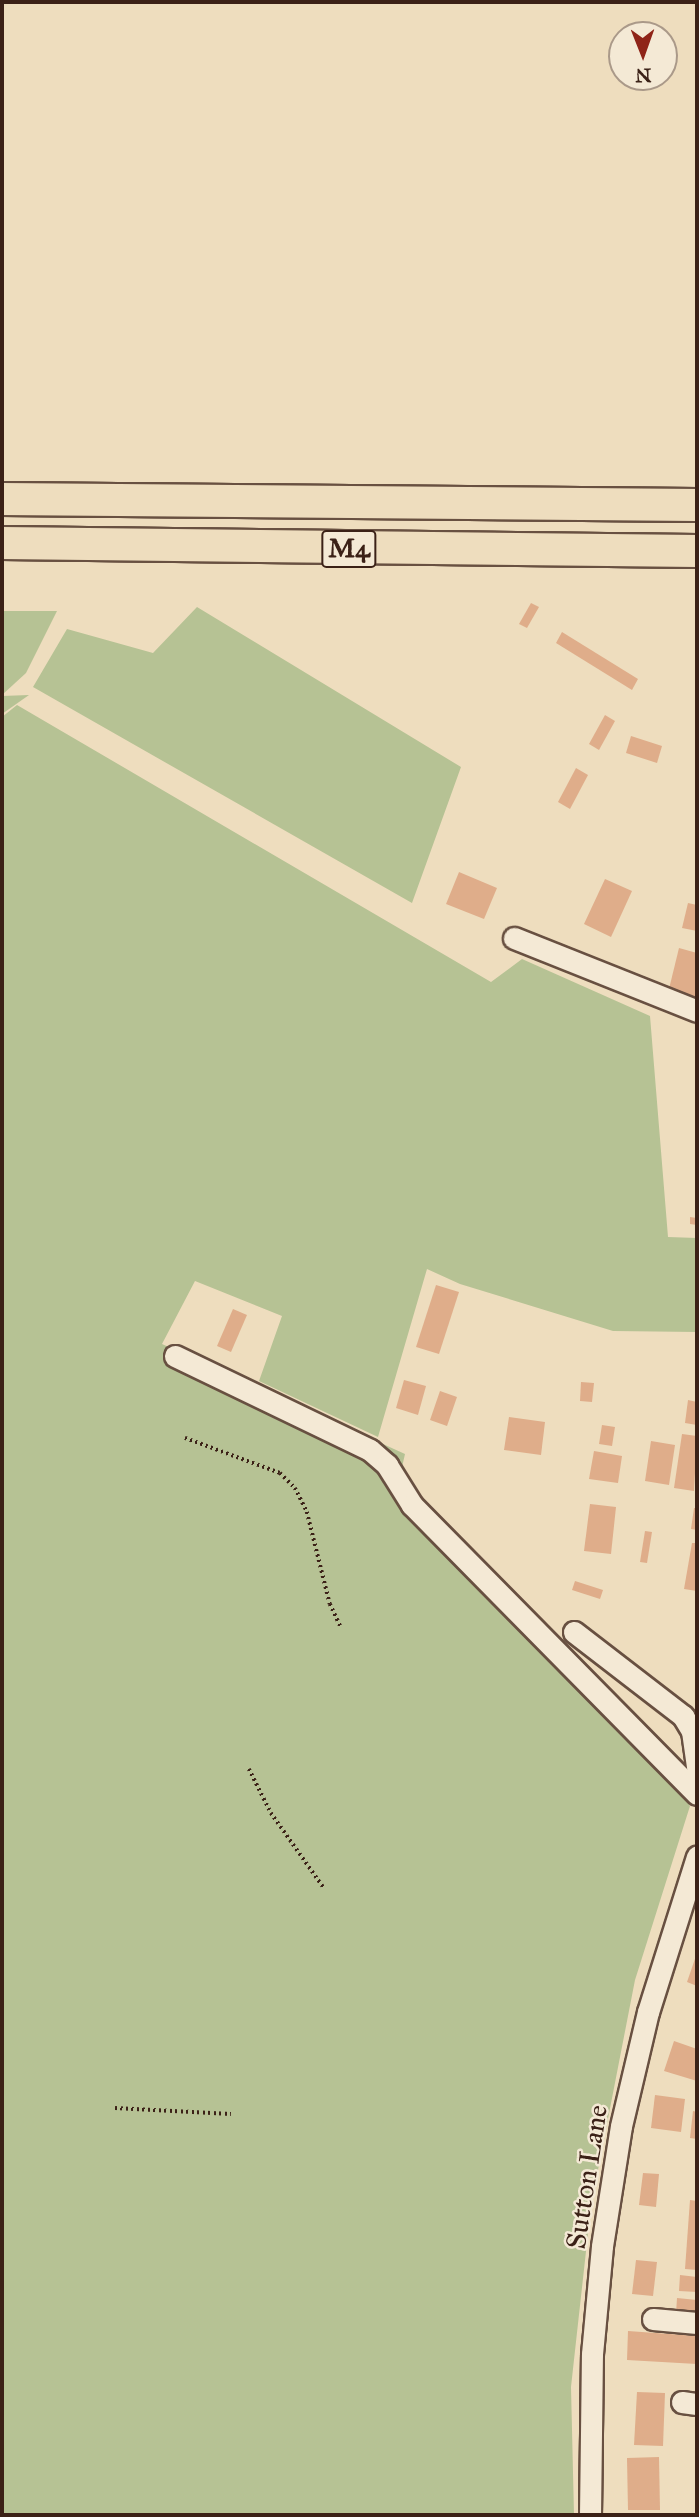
<!DOCTYPE html>
<style>
body{margin:0}
#map{position:relative;width:699px;height:2517px;overflow:hidden;background:#eeddbe;font-family:"IM FELL Great Primer",serif}
div>[style]{position:absolute}
.green>*{inset:0;background:#b6c294}
.building>*{inset:0;background:#dfad8a}
.path>*{height:3.5px;margin-top:-1.75px;transform-origin:0;background:repeating-linear-gradient(90deg,#3b2117 0 2px,transparent 0 5.5px)}
.roads{filter:drop-shadow(2px 0 #685041) drop-shadow(-2px 0 #685041) drop-shadow(0 2px #685041) drop-shadow(0 -2px #685041)}
.minor>*{height:21px;margin:-10.5px;padding:0 10.5px;transform-origin:10.5px;border-radius:10.5px;background:#f4e9d5}
.highway>*{height:32px;margin:-16px;padding:0 16px;transform-origin:16px;border-radius:16px;background:#eeddbe}
span{translate:-50% -50%;white-space:nowrap;text-align:center;line-height:1.15;-webkit-text-stroke:5px #f4e9d5;paint-order:stroke}
.shield-label span{padding:2px 5px;background:#f4e9d5;border:2px solid;border-radius:5px;-webkit-text-stroke-width:0}
.shield-label{font-size:26px;color:#3b2117;font-weight:700}
.street-label{font-size:28px;color:#3b2117}
.frame{position:absolute;inset:0;border:4px solid #3b2117;pointer-events:none}
.north{position:absolute;left:608px;top:21px;width:70px;height:70px;box-sizing:border-box;background:#f4e9d5;border:2px solid #aa9989;border-radius:50%;rotate:179deg;font-size:19px;font-weight:700;line-height:28px;text-align:center;color:#3b2117}
.north::after{content:'';display:block;margin:auto;width:24px;height:32px;background:#8f2418;clip-path:polygon(50% 0,100% 100%,50% 72%,0 100%)}
</style>
<div id="map">
<div class="green">
<div style="clip-path:polygon(197px 607px,461px 767px,412px 903px,33px 687px,67px 629px,153px 653px)"></div>
<div style="clip-path:polygon(2px 611px,57px 611px,26px 673px,2px 695px)"></div>
<div style="clip-path:polygon(29px 695px,2px 714px,2px 696px)"></div>
<div style="clip-path:polygon(17px 705px,491px 982px,522px 959px,650px 1016px,668px 1237px,697px 1238px,697px 1332px,613px 1331px,460px 1284px,427px 1269px,378px 1437px,259px 1381px,282px 1316px,195px 1281px,162px 1344px,405px 1454px,400px 1476px,692px 1781px,681px 1791px,690px 1806px,635px 1980px,591px 2206px,571px 2387px,574px 2515px,2px 2515px,2px 717px)"></div>
</div>
<div class="building">
<div style="clip-path:polygon(531px 603px,539px 607px,527px 628px,519px 624px)"></div>
<div style="clip-path:polygon(562px 632px,638px 679px,632px 690px,556px 643px)"></div>
<div style="clip-path:polygon(605px 715px,615px 721px,599px 750px,589px 744px)"></div>
<div style="clip-path:polygon(631px 736px,662px 746px,657px 763px,626px 753px)"></div>
<div style="clip-path:polygon(576px 768px,588px 775px,570px 809px,558px 802px)"></div>
<div style="clip-path:polygon(459px 872px,497px 888px,484px 919px,446px 904px)"></div>
<div style="clip-path:polygon(605px 879px,632px 891px,611px 937px,584px 924px)"></div>
<div style="clip-path:polygon(688px 903px,697px 905px,697px 931px,682px 928px)"></div>
<div style="clip-path:polygon(679px 948px,697px 953px,697px 1001px,668px 993px)"></div>
<div style="clip-path:polygon(690px 1217px,697px 1218px,697px 1225px,690px 1224px)"></div>
<div style="clip-path:polygon(436px 1285px,459px 1292px,439px 1354px,416px 1347px)"></div>
<div style="clip-path:polygon(233px 1309px,247px 1315px,231px 1352px,217px 1346px)"></div>
<div style="clip-path:polygon(404px 1380px,426px 1386px,418px 1415px,396px 1408px)"></div>
<div style="clip-path:polygon(581px 1382px,594px 1383px,592px 1402px,580px 1401px)"></div>
<div style="clip-path:polygon(440px 1391px,457px 1397px,447px 1426px,430px 1420px)"></div>
<div style="clip-path:polygon(688px 1400px,697px 1402px,697px 1425px,685px 1423px)"></div>
<div style="clip-path:polygon(509px 1417px,545px 1422px,541px 1455px,504px 1450px)"></div>
<div style="clip-path:polygon(602px 1425px,615px 1427px,612px 1446px,599px 1444px)"></div>
<div style="clip-path:polygon(682px 1434px,697px 1436px,694px 1491px,674px 1488px)"></div>
<div style="clip-path:polygon(651px 1441px,675px 1445px,669px 1485px,645px 1481px)"></div>
<div style="clip-path:polygon(594px 1451px,622px 1456px,618px 1483px,589px 1479px)"></div>
<div style="clip-path:polygon(590px 1504px,616px 1507px,611px 1554px,584px 1551px)"></div>
<div style="clip-path:polygon(694px 1508px,697px 1508px,697px 1530px,691px 1529px)"></div>
<div style="clip-path:polygon(645px 1531px,652px 1532px,647px 1563px,640px 1562px)"></div>
<div style="clip-path:polygon(692px 1543px,697px 1543px,697px 1591px,684px 1589px)"></div>
<div style="clip-path:polygon(575px 1581px,603px 1590px,600px 1599px,572px 1590px)"></div>
<div style="clip-path:polygon(697px 1953px,697px 1986px,687px 1982px)"></div>
<div style="clip-path:polygon(674px 2041px,697px 2049px,697px 2081px,664px 2071px)"></div>
<div style="clip-path:polygon(655px 2095px,685px 2099px,681px 2132px,651px 2128px)"></div>
<div style="clip-path:polygon(693px 2111px,697px 2112px,697px 2139px,690px 2138px)"></div>
<div style="clip-path:polygon(643px 2173px,659px 2174px,656px 2207px,639px 2205px)"></div>
<div style="clip-path:polygon(690px 2200px,697px 2201px,697px 2270px,685px 2269px)"></div>
<div style="clip-path:polygon(636px 2260px,657px 2262px,653px 2296px,632px 2294px)"></div>
<div style="clip-path:polygon(680px 2275px,697px 2277px,697px 2292px,679px 2291px)"></div>
<div style="clip-path:polygon(677px 2298px,697px 2300px,697px 2316px,676px 2314px)"></div>
<div style="clip-path:polygon(628px 2331px,697px 2336px,697px 2364px,627px 2360px)"></div>
<div style="clip-path:polygon(637px 2392px,665px 2393px,663px 2446px,634px 2445px)"></div>
<div style="clip-path:polygon(659px 2457px,660px 2510px,628px 2510px,627px 2458px)"></div>
</div>
<div class="path">
<div style="left:185px;top:1438px;width:101px;rotate:20.2deg"></div>
<div style="left:280px;top:1473px;width:21px;rotate:45deg"></div>
<div style="left:295px;top:1488px;width:27px;rotate:63deg"></div>
<div style="left:307px;top:1512px;width:95px;rotate:76deg"></div>
<div style="left:330px;top:1604px;width:26px;rotate:65deg"></div>
<div style="left:249px;top:1769px;width:49px;rotate:63.4deg"></div>
<div style="left:271px;top:1813px;width:92px;rotate:54.8deg"></div>
<div style="left:115px;top:2108px;width:116px;rotate:3deg"></div>
</div>
<div class="roads">
<div class="minor">
<div style="left:514px;top:938px;width:197px;rotate:21.7deg"></div>
<div style="left:175px;top:1356px;width:216px;rotate:25.7deg"></div>
<div style="left:370px;top:1450px;width:23px;rotate:41deg"></div>
<div style="left:387px;top:1465px;width:47px;rotate:58deg"></div>
<div style="left:412px;top:1505px;width:406px;rotate:45.4deg"></div>
<div style="left:574px;top:1632px;width:138px;rotate:37.6deg"></div>
<div style="left:683px;top:1716px;width:17px;rotate:59deg"></div>
<div style="left:692px;top:1731px;width:37px;rotate:82deg"></div>
<div style="left:653px;top:2319px;width:44px;rotate:5.2deg"></div>
<div style="left:682px;top:2402px;width:15px;rotate:8deg"></div>
<div style="left:590px;top:2515px;width:161px;rotate:-89.3deg"></div>
<div style="left:592px;top:2354px;width:108px;rotate:-84.7deg"></div>
<div style="left:602px;top:2246px;width:121px;rotate:-81deg"></div>
<div style="left:621px;top:2126px;width:117px;rotate:-76.7deg"></div>
<div style="left:648px;top:2012px;width:163px;rotate:-72.5deg"></div>
</div>
<div class="highway">
<div style="left:2px;top:499px;width:695px;rotate:0.49deg"></div>
<div style="left:2px;top:543px;width:695px;rotate:0.66deg"></div>
</div>
</div>
<div class="shield-label">
<span style="left:349px;top:549px">M4</span>
</div>
<div class="street-label">
<span style="left:587px;top:2177px;rotate:-81deg">Sutton Lane</span>
</div>
<div class="frame"></div>
<div class="north">N</div>
</div>
